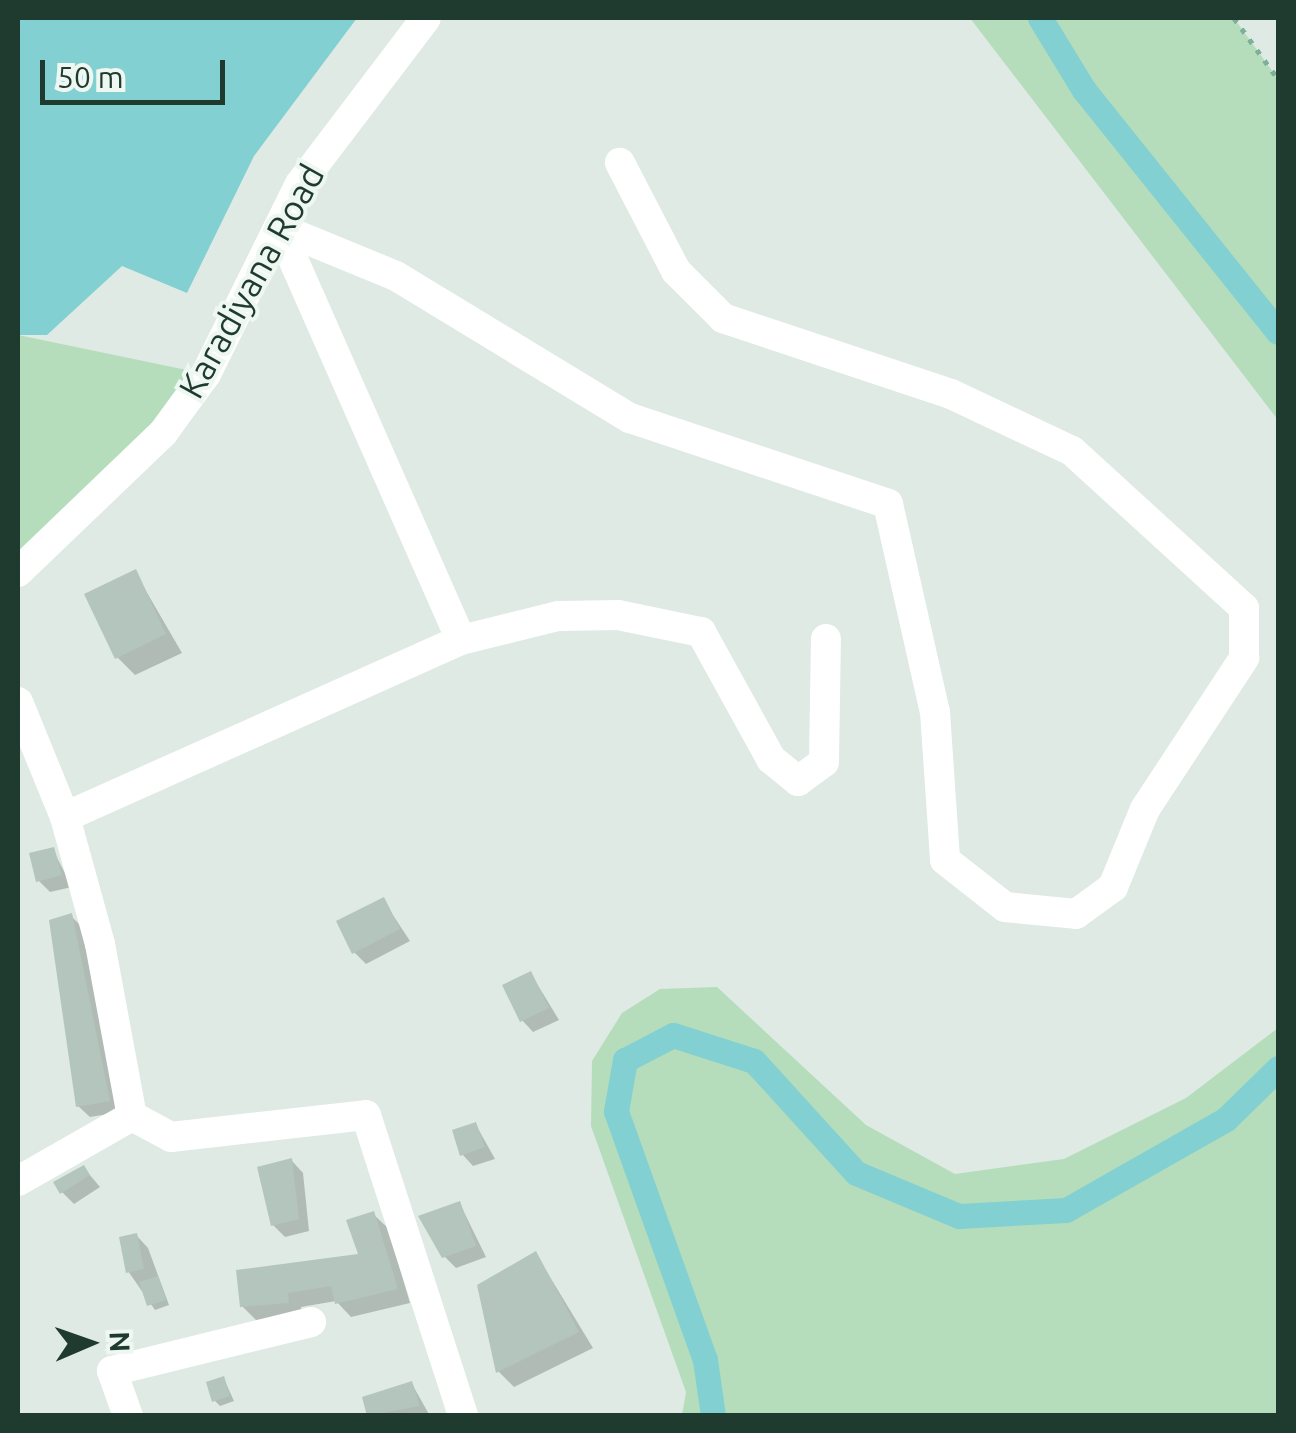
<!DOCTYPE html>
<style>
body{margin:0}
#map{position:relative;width:1296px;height:1433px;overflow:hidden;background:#deeae3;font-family:Ubuntu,sans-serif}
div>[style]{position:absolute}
.green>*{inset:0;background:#b5ddbb}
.water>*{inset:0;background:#83d0d2}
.shadow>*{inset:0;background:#0003}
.canal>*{height:25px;margin:-12.5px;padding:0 12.5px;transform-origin:12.5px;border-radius:12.5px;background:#83d0d2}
.building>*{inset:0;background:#b3c5bc}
.path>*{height:5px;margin-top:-2.5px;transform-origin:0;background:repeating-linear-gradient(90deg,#7daf99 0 5px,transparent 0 13px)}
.minor>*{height:30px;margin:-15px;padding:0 15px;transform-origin:15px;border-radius:15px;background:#fff}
span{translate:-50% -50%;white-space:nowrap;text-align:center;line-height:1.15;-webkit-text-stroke:8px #eef7f1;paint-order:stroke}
.street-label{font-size:35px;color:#1f3a2f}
.frame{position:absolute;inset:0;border:20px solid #1f3a2f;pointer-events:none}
.north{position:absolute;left:40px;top:1293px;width:100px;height:100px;-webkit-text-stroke:8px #eef7f1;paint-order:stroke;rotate:88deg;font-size:28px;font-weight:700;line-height:40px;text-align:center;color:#1f3a2f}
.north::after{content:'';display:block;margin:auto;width:35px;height:45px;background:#1f3a2f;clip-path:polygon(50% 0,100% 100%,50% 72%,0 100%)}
.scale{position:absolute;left:40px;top:60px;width:185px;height:45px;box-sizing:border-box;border:5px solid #1f3a2f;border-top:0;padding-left:12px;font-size:30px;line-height:35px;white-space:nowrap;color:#1f3a2f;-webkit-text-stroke:8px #eef7f1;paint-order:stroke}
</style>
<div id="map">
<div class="green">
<div style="clip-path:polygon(970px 18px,1234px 18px,1278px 79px,1278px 420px)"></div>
<div style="clip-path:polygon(18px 335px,206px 374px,18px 572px)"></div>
<div style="clip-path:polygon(717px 987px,866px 1125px,955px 1174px,1064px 1159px,1186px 1098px,1278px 1028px,1278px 1415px,682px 1415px,686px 1392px,591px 1126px,592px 1061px,622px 1013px,660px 989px)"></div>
</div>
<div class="water">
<div style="clip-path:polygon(18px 18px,357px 18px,254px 156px,187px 293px,122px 266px,47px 335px,18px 335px)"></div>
</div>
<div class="shadow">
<div style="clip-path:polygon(135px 572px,182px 653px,135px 675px,117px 657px)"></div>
<div style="clip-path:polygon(53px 850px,72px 887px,50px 892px,38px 880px)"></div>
<div style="clip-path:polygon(383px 900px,410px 941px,366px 964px,354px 952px)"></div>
<div style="clip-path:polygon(71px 916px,83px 928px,120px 1112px,90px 1117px,78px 1106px)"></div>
<div style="clip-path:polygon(531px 974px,559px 1020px,533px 1032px,522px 1020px)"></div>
<div style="clip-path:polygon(476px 1125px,495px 1159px,473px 1166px,462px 1154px)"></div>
<div style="clip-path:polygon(292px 1161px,303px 1173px,309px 1231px,285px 1237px,273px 1225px)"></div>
<div style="clip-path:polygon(84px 1168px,100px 1187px,74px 1204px,62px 1192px)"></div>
<div style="clip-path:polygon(460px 1204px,486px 1257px,456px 1268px,444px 1256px)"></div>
<div style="clip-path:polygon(373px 1214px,388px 1228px,410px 1303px,351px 1317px,336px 1301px,301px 1307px,302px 1316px,256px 1320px,242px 1306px,361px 1256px)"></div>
<div style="clip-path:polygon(137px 1236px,148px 1248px,169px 1305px,155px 1310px,128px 1271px)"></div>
<div style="clip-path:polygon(536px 1254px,593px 1348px,514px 1387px,498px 1371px)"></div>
<div style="clip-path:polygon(224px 1379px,234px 1401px,220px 1406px,214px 1400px)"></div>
<div style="clip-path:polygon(412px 1384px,430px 1416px,368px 1416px)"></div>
</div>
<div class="canal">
<div style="left:1040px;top:18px;width:84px;rotate:58.6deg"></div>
<div style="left:1084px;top:90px;width:310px;rotate:51.3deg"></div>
<div style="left:713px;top:1416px;width:57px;rotate:-98.1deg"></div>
<div style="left:705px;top:1360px;width:264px;rotate:-109.7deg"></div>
<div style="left:616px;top:1111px;width:52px;rotate:-80deg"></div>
<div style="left:625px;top:1060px;width:54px;rotate:-27.5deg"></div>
<div style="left:673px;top:1035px;width:85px;rotate:17.8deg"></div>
<div style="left:754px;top:1061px;width:151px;rotate:47.7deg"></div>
<div style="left:856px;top:1173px;width:112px;rotate:22.7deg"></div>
<div style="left:959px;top:1216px;width:107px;rotate:-3.2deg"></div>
<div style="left:1066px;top:1210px;width:184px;rotate:-29.6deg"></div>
<div style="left:1226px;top:1119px;width:73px;rotate:-44.4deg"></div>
</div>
<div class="building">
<div style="clip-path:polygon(136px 569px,166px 634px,115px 659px,84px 594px)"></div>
<div style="clip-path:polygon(54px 847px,62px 875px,36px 882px,29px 853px)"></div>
<div style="clip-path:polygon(384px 897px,400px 929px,352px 954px,336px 921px)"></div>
<div style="clip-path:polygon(72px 913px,110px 1101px,76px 1107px,49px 920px)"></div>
<div style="clip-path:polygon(531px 971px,549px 1008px,520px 1022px,502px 985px)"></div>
<div style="clip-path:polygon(476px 1122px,485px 1147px,460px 1156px,452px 1130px)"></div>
<div style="clip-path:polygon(292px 1158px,299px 1219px,271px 1226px,257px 1167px)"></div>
<div style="clip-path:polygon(84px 1165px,90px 1175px,60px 1194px,53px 1182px)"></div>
<div style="clip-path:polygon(460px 1201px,476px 1246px,442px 1258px,418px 1216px)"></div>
<div style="clip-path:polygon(374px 1211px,398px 1289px,335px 1304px,331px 1286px,288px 1293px,289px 1303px,240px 1307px,236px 1270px,358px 1254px,346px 1220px)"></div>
<div style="clip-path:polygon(137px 1233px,144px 1269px,126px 1273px,119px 1237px)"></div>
<div style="clip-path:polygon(536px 1251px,579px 1332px,496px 1373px,477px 1285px)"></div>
<div style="clip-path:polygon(158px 1276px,166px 1300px,147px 1306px,139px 1282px)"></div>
<div style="clip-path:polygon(224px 1376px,230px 1396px,212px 1402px,206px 1382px)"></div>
<div style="clip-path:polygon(412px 1381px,420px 1406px,367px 1416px,362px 1397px)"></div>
</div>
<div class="path">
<div style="left:1234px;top:18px;width:75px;rotate:54.2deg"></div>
</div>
<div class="minor">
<div style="left:18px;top:572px;width:201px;rotate:-43.8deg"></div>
<div style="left:163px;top:433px;width:73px;rotate:-53.9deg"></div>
<div style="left:206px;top:374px;width:212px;rotate:-63.7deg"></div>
<div style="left:300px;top:184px;width:208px;rotate:-52.8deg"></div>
<div style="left:461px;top:640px;width:450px;rotate:-113.8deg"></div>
<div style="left:279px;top:228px;width:126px;rotate:22.3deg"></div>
<div style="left:396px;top:276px;width:274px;rotate:31.3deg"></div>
<div style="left:630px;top:418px;width:272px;rotate:18.4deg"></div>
<div style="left:888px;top:504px;width:213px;rotate:77.3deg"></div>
<div style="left:935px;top:712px;width:148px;rotate:86.1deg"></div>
<div style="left:945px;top:860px;width:76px;rotate:38.1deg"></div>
<div style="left:1005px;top:907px;width:71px;rotate:5.6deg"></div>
<div style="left:1076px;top:914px;width:46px;rotate:-36.1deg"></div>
<div style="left:1113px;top:887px;width:84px;rotate:-67.7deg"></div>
<div style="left:1145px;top:809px;width:181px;rotate:-56.7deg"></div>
<div style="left:1244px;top:658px;width:50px;rotate:-90deg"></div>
<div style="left:1244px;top:608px;width:233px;rotate:-137.6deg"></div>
<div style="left:1072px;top:451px;width:134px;rotate:-154.8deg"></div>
<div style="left:951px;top:394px;width:240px;rotate:-161.6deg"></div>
<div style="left:723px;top:318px;width:66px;rotate:-135deg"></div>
<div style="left:676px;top:271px;width:122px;rotate:-117.4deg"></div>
<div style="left:18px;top:702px;width:124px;rotate:67.8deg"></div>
<div style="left:65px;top:817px;width:132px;rotate:74.6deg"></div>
<div style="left:100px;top:944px;width:175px;rotate:79.5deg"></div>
<div style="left:132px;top:1116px;width:131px;rotate:150.3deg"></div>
<div style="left:65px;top:817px;width:434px;rotate:-24.1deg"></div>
<div style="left:461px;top:640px;width:100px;rotate:-13.9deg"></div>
<div style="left:558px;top:616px;width:60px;rotate:-1deg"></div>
<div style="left:618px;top:615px;width:85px;rotate:11.6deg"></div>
<div style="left:701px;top:632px;width:145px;rotate:61.1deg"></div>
<div style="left:771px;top:759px;width:35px;rotate:39deg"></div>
<div style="left:798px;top:781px;width:32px;rotate:-36deg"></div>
<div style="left:824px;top:762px;width:123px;rotate:-89.1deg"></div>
<div style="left:132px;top:1116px;width:44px;rotate:28.3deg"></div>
<div style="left:171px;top:1137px;width:196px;rotate:-6.4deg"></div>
<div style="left:366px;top:1115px;width:316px;rotate:72.1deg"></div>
<div style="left:128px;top:1416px;width:48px;rotate:-109.6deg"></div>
<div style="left:112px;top:1371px;width:205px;rotate:-13.8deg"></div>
</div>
<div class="street-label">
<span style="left:251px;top:281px;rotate:-61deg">Karadiyana Road</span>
</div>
<div class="frame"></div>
<div class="north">N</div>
<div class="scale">50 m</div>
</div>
